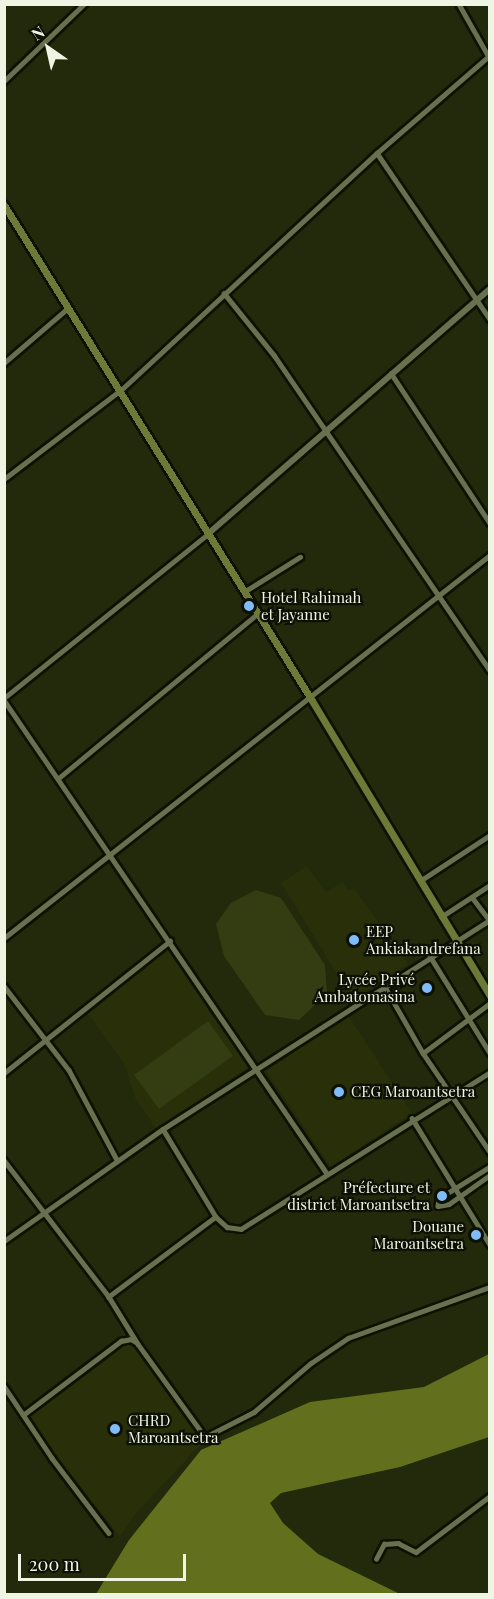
<!DOCTYPE html>
<meta charset="utf-8">
<style>
body{margin:0}
#map{position:relative;width:494px;height:1599px;overflow:hidden;background:#23290b;font-family:"Playfair Display",serif}
div>[style]{position:absolute}
.built>*{inset:0;background:#282f09}
.green>*{inset:0;background:#343c11}
.water>*{inset:0;background:#62701d}
.roads{filter:drop-shadow(2px 0 #0d1100) drop-shadow(-2px 0 #0d1100) drop-shadow(0 2px #0d1100) drop-shadow(0 -2px #0d1100)}
.minor>*{height:4.5px;margin:-2.25px;padding:0 2.25px;transform-origin:2.25px;border-radius:2.25px;background:#687050}
.tertiary>*{height:6px;margin:-3px;padding:0 3px;transform-origin:3px;border-radius:3px;background:#687050}
.secondary>*{height:7px;margin:-3.5px;padding:0 3.5px;transform-origin:3.5px;border-radius:3.5px;background:#6e7938}
.dots>*{width:16px;height:16px;translate:-50% -50%;box-sizing:border-box;border:3px solid #0d1005;border-radius:50%}
span{translate:-50% -50%;white-space:nowrap;text-align:center;line-height:1.15;-webkit-text-stroke:4.5px #0d1005;paint-order:stroke}
.poi-label{font-size:15px;color:#f0f5e3}
.left{translate:0 -50%;text-align:left}
.right{translate:-100% -50%;text-align:right}
.frame{position:absolute;inset:0;border:6px solid #f0f5e3;pointer-events:none}
.north{position:absolute;left:18px;top:18px;width:60px;height:60px;-webkit-text-stroke:4px #0d1005;paint-order:stroke;rotate:326deg;font-size:16px;font-weight:700;line-height:24px;text-align:center;color:#f0f5e3}
.north::after{content:'';display:block;margin:auto;width:21px;height:27px;background:#f0f5e3;clip-path:polygon(50% 0,100% 100%,50% 72%,0 100%)}
.scale{position:absolute;left:18px;top:1554px;width:168px;height:27px;box-sizing:border-box;border:3px solid #f0f5e3;border-top:0;padding-left:8px;font-size:18px;line-height:21px;white-space:nowrap;color:#f0f5e3;-webkit-text-stroke:4px #0d1005;paint-order:stroke}
</style>
<div id="map">
<div class="built">
<div style="clip-path:polygon(307px 866px,326px 892px,343px 882px,348px 890px,354px 888px,408px 964px,353px 1000px,281px 883px)"></div>
<div style="clip-path:polygon(173px 943px,256px 1062px,157px 1130px,135px 1098px,124px 1063px,86px 1011px,140px 973px)"></div>
<div style="clip-path:polygon(348px 1015px,412px 1113px,331px 1167px,266px 1071px)"></div>
<div style="clip-path:polygon(125px 1341px,133px 1345px,204px 1441px,135px 1514px,120px 1537px,26px 1417px)"></div>
</div>
<div class="green">
<div style="clip-path:polygon(256px 890px,281px 898px,325px 965px,327px 993px,299px 1020px,265px 1015px,224px 956px,216px 924px,231px 903px)"></div>
<div style="clip-path:polygon(208px 1021px,233px 1056px,159px 1109px,134px 1075px)"></div>
</div>
<div class="water">
<div style="clip-path:polygon(489px 1354px,489px 1437px,400px 1467px,281px 1493px,270px 1503px,283px 1523px,318px 1554px,400px 1594px,96px 1594px,129px 1540px,201px 1450px,310px 1402px,424px 1387px)"></div>
</div>
<div class="roads">
<div class="minor">
<div style="left:459px;top:4px;width:61px;rotate:60.5deg"></div>
<div style="left:4px;top:81px;width:111px;rotate:-43.9deg"></div>
<div style="left:377px;top:153px;width:201px;rotate:55.8deg"></div>
<div style="left:224px;top:293px;width:80px;rotate:51.1deg"></div>
<div style="left:274px;top:355px;width:382px;rotate:55.6deg"></div>
<div style="left:4px;top:363px;width:84px;rotate:-40.7deg"></div>
<div style="left:391px;top:373px;width:180px;rotate:56.6deg"></div>
<div style="left:4px;top:479px;width:147px;rotate:-37.3deg"></div>
<div style="left:121px;top:390px;width:349px;rotate:-42.8deg"></div>
<div style="left:377px;top:153px;width:150px;rotate:-40.9deg"></div>
<div style="left:244px;top:592px;width:66px;rotate:-32deg"></div>
<div style="left:4px;top:698px;width:263px;rotate:-38.8deg"></div>
<div style="left:4px;top:700px;width:571px;rotate:55.7deg"></div>
<div style="left:60px;top:777px;width:257px;rotate:-39.6deg"></div>
<div style="left:420px;top:881px;width:84px;rotate:-33.3deg"></div>
<div style="left:472px;top:897px;width:30px;rotate:53deg"></div>
<div style="left:441px;top:917px;width:59px;rotate:-33.1deg"></div>
<div style="left:4px;top:938px;width:619px;rotate:-38.24deg"></div>
<div style="left:430px;top:956px;width:114px;rotate:58.3deg"></div>
<div style="left:384px;top:985px;width:78px;rotate:60.2deg"></div>
<div style="left:423px;top:1053px;width:120px;rotate:55.9deg"></div>
<div style="left:4px;top:986px;width:106px;rotate:52.3deg"></div>
<div style="left:69px;top:1070px;width:102px;rotate:61.9deg"></div>
<div style="left:423px;top:1053px;width:84px;rotate:-36.7deg"></div>
<div style="left:4px;top:1073px;width:212px;rotate:-38.5deg"></div>
<div style="left:412px;top:1118px;width:149px;rotate:58.4deg"></div>
<div style="left:163px;top:1129px;width:103px;rotate:58.9deg"></div>
<div style="left:216px;top:1217px;width:15px;rotate:42deg"></div>
<div style="left:227px;top:1227px;width:14px;rotate:8deg"></div>
<div style="left:241px;top:1229px;width:294px;rotate:-32.2deg"></div>
<div style="left:4px;top:1160px;width:173px;rotate:52.5deg"></div>
<div style="left:490px;top:1167px;width:60px;rotate:147.9deg"></div>
<div style="left:439px;top:1199px;width:7px;rotate:98deg"></div>
<div style="left:438px;top:1206px;width:11px;rotate:-10deg"></div>
<div style="left:449px;top:1204px;width:50px;rotate:-35.3deg"></div>
<div style="left:216px;top:1217px;width:134px;rotate:143.2deg"></div>
<div style="left:109px;top:1297px;width:55px;rotate:58.3deg"></div>
<div style="left:138px;top:1344px;width:115px;rotate:54.2deg"></div>
<div style="left:205px;top:1437px;width:55px;rotate:-27deg"></div>
<div style="left:254px;top:1412px;width:75px;rotate:-40.7deg"></div>
<div style="left:311px;top:1363px;width:45px;rotate:-34deg"></div>
<div style="left:348px;top:1338px;width:151px;rotate:-19.8deg"></div>
<div style="left:4px;top:1241px;width:194px;rotate:-35.2deg"></div>
<div style="left:163px;top:1129px;width:388px;rotate:-32.6deg"></div>
<div style="left:4px;top:1386px;width:87px;rotate:56.3deg"></div>
<div style="left:52px;top:1458px;width:94px;rotate:52.8deg"></div>
<div style="left:23px;top:1415px;width:123px;rotate:-37.1deg"></div>
<div style="left:121px;top:1341px;width:10px;rotate:-11deg"></div>
<div style="left:131px;top:1339px;width:6px;rotate:31deg"></div>
<div style="left:376px;top:1559px;width:17px;rotate:-62deg"></div>
<div style="left:384px;top:1544px;width:14px;rotate:-4deg"></div>
<div style="left:398px;top:1543px;width:20px;rotate:27deg"></div>
<div style="left:416px;top:1552px;width:93px;rotate:-37.1deg"></div>
</div>
<div class="tertiary">
<div style="left:209px;top:533px;width:372px;rotate:-41deg"></div>
</div>
<div class="secondary">
<div style="left:4px;top:205px;width:582px;rotate:58.14deg"></div>
<div style="left:311px;top:699px;width:347px;rotate:58.9deg"></div>
</div>
</div>
<div class="dots">
<div style="left:249px;top:606px;background:#81bcfa"></div>
<div style="left:354px;top:940px;background:#81bcfa"></div>
<div style="left:427px;top:988px;background:#81bcfa"></div>
<div style="left:339px;top:1092px;background:#81bcfa"></div>
<div style="left:442px;top:1196px;background:#81bcfa"></div>
<div style="left:476px;top:1235px;background:#81bcfa"></div>
<div style="left:115px;top:1429px;background:#81bcfa"></div>
</div>
<div class="poi-label">
<span class="left" style="left:261px;top:606px">Hotel Rahimah<br>et Jayanne</span>
<span class="left" style="left:366px;top:940px">EEP<br>Ankiakandrefana</span>
<span class="right" style="left:415px;top:988px">Lycée Privé<br>Ambatomasina</span>
<span class="left" style="left:351px;top:1092px">CEG Maroantsetra</span>
<span class="right" style="left:430px;top:1196px">Préfecture et<br>district Maroantsetra</span>
<span class="right" style="left:464px;top:1235px">Douane<br>Maroantsetra</span>
<span class="left" style="left:128px;top:1429px">CHRD<br>Maroantsetra</span>
</div>
<div class="frame"></div>
<div class="north">N</div>
<div class="scale">200 m</div>
</div>
